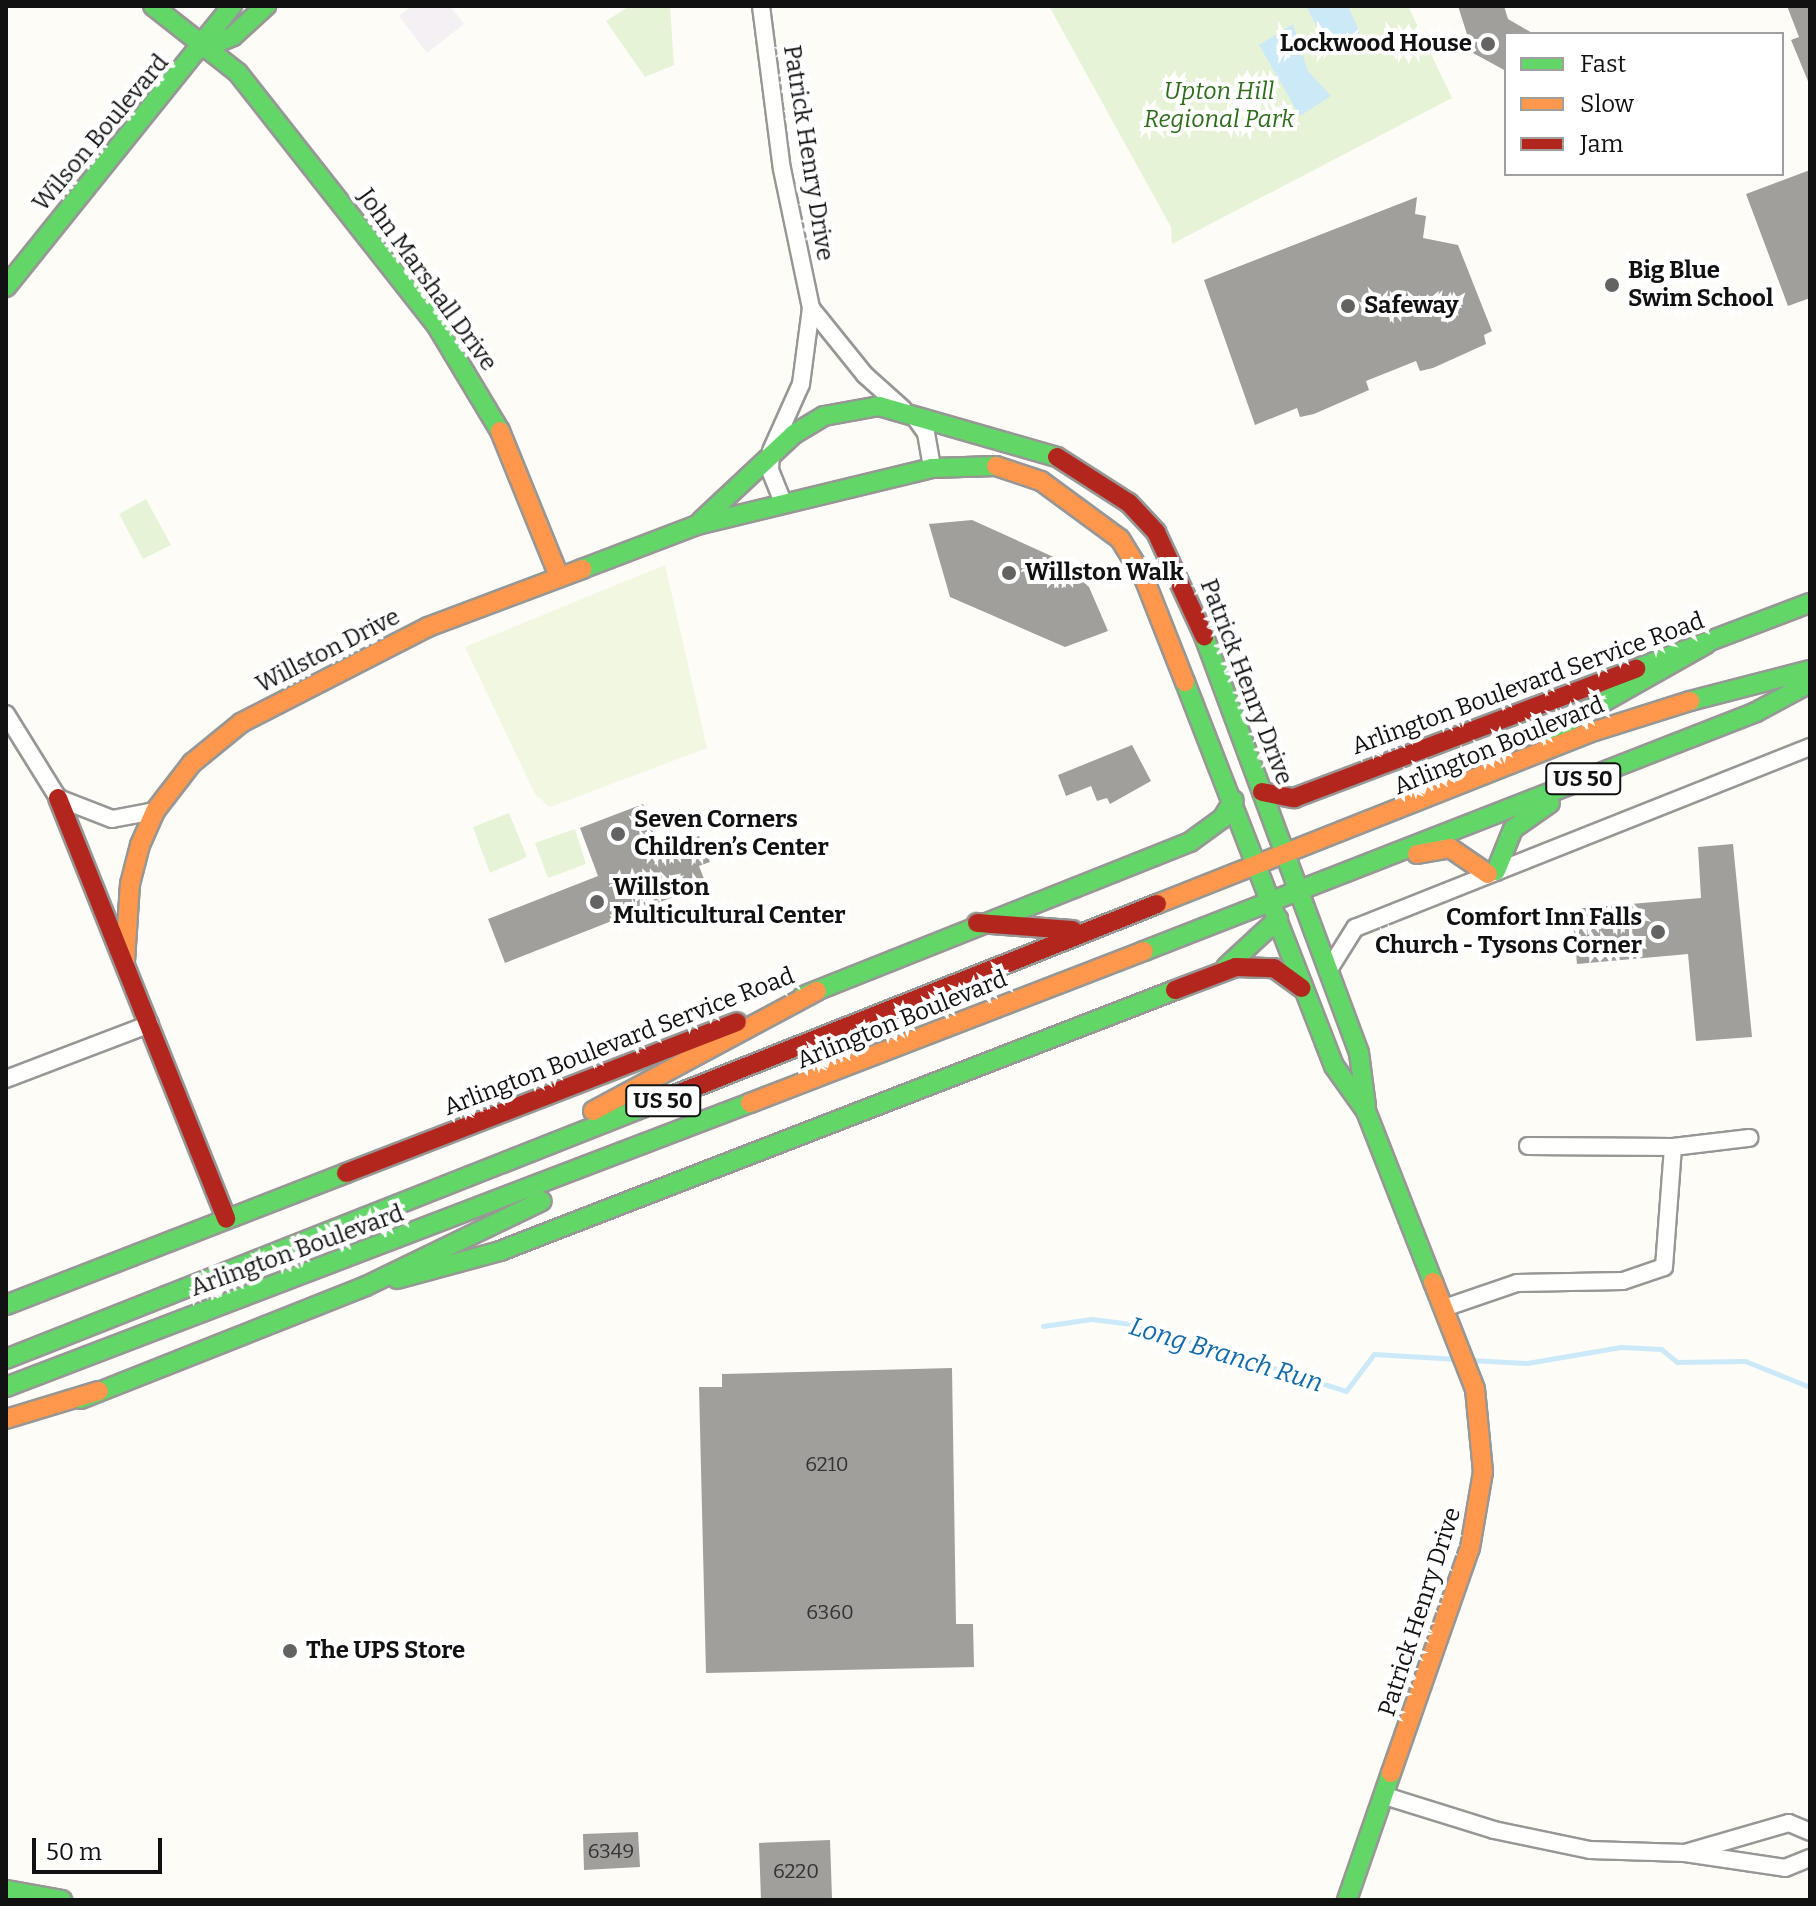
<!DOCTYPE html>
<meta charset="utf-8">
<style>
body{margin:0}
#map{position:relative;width:1816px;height:1906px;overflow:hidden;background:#fdfcf7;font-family:Bitter,serif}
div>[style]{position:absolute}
.industrial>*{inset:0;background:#f5f0f3}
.green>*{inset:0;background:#e7f3d6}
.pitch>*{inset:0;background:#f1f7e0}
.water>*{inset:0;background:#cce9f8}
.stream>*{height:5px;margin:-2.5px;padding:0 2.5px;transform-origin:2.5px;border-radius:2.5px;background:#cce9f8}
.building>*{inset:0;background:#a19f9c}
.roads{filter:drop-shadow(2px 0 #979795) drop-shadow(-2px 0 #979795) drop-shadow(0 2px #979795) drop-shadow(0 -2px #979795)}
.street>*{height:16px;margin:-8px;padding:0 8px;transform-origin:8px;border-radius:8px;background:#fffffe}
.fast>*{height:18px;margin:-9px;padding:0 9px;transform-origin:9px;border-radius:9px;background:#63d668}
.slow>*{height:18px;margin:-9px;padding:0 9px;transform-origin:9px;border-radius:9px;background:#ff974d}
.jam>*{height:18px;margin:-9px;padding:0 9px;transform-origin:9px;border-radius:9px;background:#b3261e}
.dots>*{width:22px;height:22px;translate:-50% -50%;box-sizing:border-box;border:4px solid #fff;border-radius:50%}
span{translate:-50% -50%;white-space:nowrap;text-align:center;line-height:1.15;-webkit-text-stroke:8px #fff;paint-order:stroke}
.number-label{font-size:20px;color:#353434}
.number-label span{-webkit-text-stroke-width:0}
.shield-label span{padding:2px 6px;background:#fff;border:2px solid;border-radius:6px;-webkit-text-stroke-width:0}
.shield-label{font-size:22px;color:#111;font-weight:700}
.poi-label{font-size:24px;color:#111;font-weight:700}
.right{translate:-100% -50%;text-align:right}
.left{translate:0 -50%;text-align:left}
.park-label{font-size:24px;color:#2e6d1c;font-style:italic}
.street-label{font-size:24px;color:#111}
.water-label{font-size:26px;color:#126aab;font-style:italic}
.frame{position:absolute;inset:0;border:8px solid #111;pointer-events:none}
.legend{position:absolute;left:1504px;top:32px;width:280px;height:144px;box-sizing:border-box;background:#fff;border:2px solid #a0a0a0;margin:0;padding:10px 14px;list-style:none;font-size:24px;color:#111}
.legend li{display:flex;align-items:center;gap:16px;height:40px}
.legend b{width:40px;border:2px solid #a0a0a0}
.scale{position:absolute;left:32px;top:1838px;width:130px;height:36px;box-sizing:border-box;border:4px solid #111;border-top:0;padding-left:10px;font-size:24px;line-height:28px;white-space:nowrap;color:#111;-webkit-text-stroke:6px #fff;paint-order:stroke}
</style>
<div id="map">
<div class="industrial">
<div style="clip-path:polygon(412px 6px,450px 6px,464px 24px,427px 53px,399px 16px)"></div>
</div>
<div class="green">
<div style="clip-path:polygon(630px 6px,670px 6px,674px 65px,645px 77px,606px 21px)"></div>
<div style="clip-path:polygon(1049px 6px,1408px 6px,1452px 98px,1172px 244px,1171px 227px)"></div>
<div style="clip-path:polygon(146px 499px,171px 545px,143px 559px,119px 514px)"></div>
<div style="clip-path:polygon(509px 813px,527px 857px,490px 873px,473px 827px)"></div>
<div style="clip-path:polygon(575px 829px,586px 864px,548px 878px,535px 843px)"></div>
</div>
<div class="pitch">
<div style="clip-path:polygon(665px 565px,707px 748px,550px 807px,535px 794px,465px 647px)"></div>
</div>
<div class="water">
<div style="clip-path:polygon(1306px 6px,1348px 6px,1360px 33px,1329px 50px)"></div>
<div style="clip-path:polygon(1293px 24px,1308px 71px,1331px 96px,1300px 116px,1259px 45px)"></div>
</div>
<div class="stream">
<div style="left:1043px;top:1326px;width:49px;rotate:-8.1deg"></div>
<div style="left:1092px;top:1319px;width:47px;rotate:7.3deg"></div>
<div style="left:1139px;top:1325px;width:217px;rotate:17.7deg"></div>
<div style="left:1346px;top:1391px;width:46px;rotate:-52.9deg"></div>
<div style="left:1374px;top:1354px;width:83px;rotate:3.4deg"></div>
<div style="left:1471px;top:1360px;width:56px;rotate:3.1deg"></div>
<div style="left:1527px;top:1363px;width:95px;rotate:-9.7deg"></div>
<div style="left:1621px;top:1347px;width:40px;rotate:2.9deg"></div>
<div style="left:1661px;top:1349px;width:21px;rotate:39deg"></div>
<div style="left:1677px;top:1362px;width:68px;rotate:-0.8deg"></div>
<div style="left:1745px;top:1361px;width:70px;rotate:21.8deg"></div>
</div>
<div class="building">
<div style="clip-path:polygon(1458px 6px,1504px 6px,1508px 19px,1534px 34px,1506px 34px,1506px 71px,1473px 53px)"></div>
<div style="clip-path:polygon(1787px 6px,1810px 6px,1810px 86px,1791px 40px,1799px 37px)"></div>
<div style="clip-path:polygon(1810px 170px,1810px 298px,1788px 306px,1746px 194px)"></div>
<div style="clip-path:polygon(1417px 197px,1415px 214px,1426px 216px,1423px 238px,1458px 245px,1492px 331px,1484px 335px,1486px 344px,1433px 368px,1420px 371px,1416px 361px,1366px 381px,1369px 390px,1314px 414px,1300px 417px,1297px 408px,1255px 425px,1204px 280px)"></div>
<div style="clip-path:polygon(972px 520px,1058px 559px,1089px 587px,1108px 631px,1065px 647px,950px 597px,929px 524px)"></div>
<div style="clip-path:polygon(1132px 745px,1151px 781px,1110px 804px,1107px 798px,1097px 801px,1091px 786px,1066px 796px,1058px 775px)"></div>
<div style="clip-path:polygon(643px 804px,660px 851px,699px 836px,710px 862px,699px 866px,706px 884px,505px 963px,488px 919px,598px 876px,580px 828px)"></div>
<div style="clip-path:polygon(1733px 844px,1752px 1037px,1696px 1041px,1688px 954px,1577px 964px,1572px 909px,1701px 898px,1698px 847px)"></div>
<div style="clip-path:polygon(952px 1368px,956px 1624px,973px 1624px,974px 1667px,706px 1673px,699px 1387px,722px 1387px,722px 1374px)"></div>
<div style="clip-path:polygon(638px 1832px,640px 1867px,584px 1870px,583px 1834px)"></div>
<div style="clip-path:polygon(830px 1840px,832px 1898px,761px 1900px,759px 1843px)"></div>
</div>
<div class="roads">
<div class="street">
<div style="left:761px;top:6px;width:164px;rotate:82.7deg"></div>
<div style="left:782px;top:169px;width:142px;rotate:78.2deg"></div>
<div style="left:811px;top:308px;width:77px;rotate:97.5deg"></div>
<div style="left:801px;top:384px;width:73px;rotate:114.1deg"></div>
<div style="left:771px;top:451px;width:19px;rotate:93deg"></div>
<div style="left:770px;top:470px;width:35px;rotate:68deg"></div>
<div style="left:811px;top:308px;width:86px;rotate:51.1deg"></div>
<div style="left:865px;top:375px;width:51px;rotate:41.8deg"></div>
<div style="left:916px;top:419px;width:17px;rotate:54deg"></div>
<div style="left:926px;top:433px;width:36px;rotate:80deg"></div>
<div style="left:6px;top:714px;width:99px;rotate:58.2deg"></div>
<div style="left:58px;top:798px;width:58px;rotate:21.3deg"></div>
<div style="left:112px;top:819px;width:44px;rotate:-10.5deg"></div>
<div style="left:1328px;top:971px;width:51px;rotate:-57.9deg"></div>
<div style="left:1355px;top:928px;width:490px;rotate:-21.7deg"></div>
<div style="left:6px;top:1079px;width:154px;rotate:-20.9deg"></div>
<div style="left:1528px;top:1146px;width:145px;rotate:0.4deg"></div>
<div style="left:1673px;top:1147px;width:77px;rotate:-6.8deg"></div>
<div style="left:1447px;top:1307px;width:74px;rotate:-18.9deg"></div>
<div style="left:1517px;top:1283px;width:106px;rotate:-1.1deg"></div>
<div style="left:1623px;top:1281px;width:43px;rotate:-18.9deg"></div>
<div style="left:1664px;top:1267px;width:120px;rotate:-85.7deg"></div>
<div style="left:1385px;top:1796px;width:114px;rotate:17.3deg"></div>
<div style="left:1494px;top:1830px;width:98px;rotate:11.8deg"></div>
<div style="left:1590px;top:1850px;width:95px;rotate:1.8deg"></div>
<div style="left:1685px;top:1853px;width:101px;rotate:8.5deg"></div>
<div style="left:1785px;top:1868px;width:27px;rotate:-22deg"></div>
<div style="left:1685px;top:1853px;width:108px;rotate:-16.1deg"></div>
<div style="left:1789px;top:1823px;width:23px;rotate:23deg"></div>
</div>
<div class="fast">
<div style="left:153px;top:6px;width:108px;rotate:38.2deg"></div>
<div style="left:238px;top:73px;width:322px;rotate:51.8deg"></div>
<div style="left:437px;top:326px;width:122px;rotate:59deg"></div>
<div style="left:204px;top:48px;width:31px;rotate:-22deg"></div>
<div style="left:233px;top:36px;width:45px;rotate:-42.3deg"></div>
<div style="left:6px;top:287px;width:361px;rotate:-51.2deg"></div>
<div style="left:701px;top:521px;width:127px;rotate:-43.1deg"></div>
<div style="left:794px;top:434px;width:35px;rotate:-31deg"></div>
<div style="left:824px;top:416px;width:56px;rotate:-10.3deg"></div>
<div style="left:879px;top:406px;width:185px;rotate:16deg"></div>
<div style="left:582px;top:569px;width:123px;rotate:-20.9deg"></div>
<div style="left:697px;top:525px;width:242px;rotate:-13.6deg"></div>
<div style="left:932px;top:468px;width:64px;rotate:-1.8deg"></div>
<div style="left:1204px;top:636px;width:445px;rotate:69.6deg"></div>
<div style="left:1359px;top:1053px;width:53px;rotate:82.5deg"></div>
<div style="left:1636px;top:669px;width:186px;rotate:-20.8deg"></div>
<div style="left:1185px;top:682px;width:412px;rotate:68.8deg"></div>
<div style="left:1334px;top:1066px;width:55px;rotate:54.6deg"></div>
<div style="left:1366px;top:1111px;width:184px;rotate:68.6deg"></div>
<div style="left:1690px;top:701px;width:124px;rotate:-14.5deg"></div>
<div style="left:1547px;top:734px;width:183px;rotate:-29.5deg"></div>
<div style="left:1496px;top:871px;width:45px;rotate:-68deg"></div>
<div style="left:1513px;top:829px;width:45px;rotate:-35.1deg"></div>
<div style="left:1144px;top:951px;width:657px;rotate:-21.33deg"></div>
<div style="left:1756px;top:712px;width:61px;rotate:-28.2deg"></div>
<div style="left:1226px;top:967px;width:71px;rotate:-42.7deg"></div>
<div style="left:803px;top:996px;width:417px;rotate:-21.7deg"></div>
<div style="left:1190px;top:842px;width:39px;rotate:-36deg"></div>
<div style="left:1222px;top:819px;width:22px;rotate:-58deg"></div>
<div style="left:397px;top:1279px;width:107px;rotate:-15.2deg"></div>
<div style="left:500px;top:1251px;width:724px;rotate:-21.14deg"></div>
<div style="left:366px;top:1286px;width:195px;rotate:-25.8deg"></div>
<div style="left:6px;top:1305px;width:365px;rotate:-21.2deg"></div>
<div style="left:6px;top:1359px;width:684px;rotate:-21.54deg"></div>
<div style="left:6px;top:1387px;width:796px;rotate:-20.89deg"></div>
<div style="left:81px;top:1399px;width:307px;rotate:-21.6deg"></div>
<div style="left:6px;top:1890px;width:57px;rotate:10.1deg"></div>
<div style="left:1347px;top:1900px;width:134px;rotate:-70.9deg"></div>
</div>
<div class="slow">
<div style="left:500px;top:431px;width:154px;rotate:67.9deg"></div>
<div style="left:996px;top:466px;width:47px;rotate:18.4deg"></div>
<div style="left:1041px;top:481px;width:98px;rotate:36.3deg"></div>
<div style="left:1120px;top:539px;width:46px;rotate:58.4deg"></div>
<div style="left:1144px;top:578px;width:112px;rotate:68.5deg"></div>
<div style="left:1417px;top:854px;width:34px;rotate:-10deg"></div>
<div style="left:1450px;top:848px;width:46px;rotate:34.4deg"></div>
<div style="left:1157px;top:904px;width:471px;rotate:-21.6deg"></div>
<div style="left:1595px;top:731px;width:100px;rotate:-17.5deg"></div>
<div style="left:125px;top:961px;width:77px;rotate:-86.3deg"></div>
<div style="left:130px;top:884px;width:40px;rotate:-75.6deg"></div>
<div style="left:140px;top:845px;width:37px;rotate:-66deg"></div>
<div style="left:155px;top:811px;width:61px;rotate:-52.4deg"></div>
<div style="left:192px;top:763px;width:63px;rotate:-39.2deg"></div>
<div style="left:241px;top:723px;width:210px;rotate:-27.2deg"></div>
<div style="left:428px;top:627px;width:165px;rotate:-20.6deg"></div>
<div style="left:750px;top:1103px;width:422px;rotate:-21.1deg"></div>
<div style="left:593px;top:1111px;width:254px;rotate:-28.2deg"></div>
<div style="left:6px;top:1419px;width:97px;rotate:-16.8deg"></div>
<div style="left:1391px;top:1773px;width:238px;rotate:-70.7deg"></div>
<div style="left:1470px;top:1548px;width:77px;rotate:-80.3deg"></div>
<div style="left:1483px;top:1472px;width:83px;rotate:-95.5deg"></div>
<div style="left:1475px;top:1389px;width:115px;rotate:-111.4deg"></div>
</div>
<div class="jam">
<div style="left:1057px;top:457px;width:85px;rotate:32.6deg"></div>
<div style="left:1129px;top:503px;width:40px;rotate:47deg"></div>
<div style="left:1156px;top:532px;width:115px;rotate:65.2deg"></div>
<div style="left:1262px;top:792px;width:33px;rotate:11deg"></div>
<div style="left:1294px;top:798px;width:366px;rotate:-20.7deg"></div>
<div style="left:58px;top:798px;width:453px;rotate:68.2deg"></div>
<div style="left:977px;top:923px;width:96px;rotate:4.2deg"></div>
<div style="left:1175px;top:990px;width:65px;rotate:-20.7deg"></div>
<div style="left:1236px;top:967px;width:38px;rotate:2deg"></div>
<div style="left:1274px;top:968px;width:34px;rotate:36deg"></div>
<div style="left:642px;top:1108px;width:554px;rotate:-21.61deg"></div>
<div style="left:346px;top:1173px;width:419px;rotate:-21.1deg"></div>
</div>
</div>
<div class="dots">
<div style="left:1488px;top:44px;background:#646362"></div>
<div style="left:1612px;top:285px;background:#646362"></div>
<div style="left:1348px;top:306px;background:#646362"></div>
<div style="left:1009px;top:573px;background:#646362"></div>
<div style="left:618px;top:834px;background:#646362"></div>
<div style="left:597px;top:902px;background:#646362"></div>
<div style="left:1658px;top:932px;background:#646362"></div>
<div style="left:290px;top:1651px;background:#646362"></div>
</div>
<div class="number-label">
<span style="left:827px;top:1464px">6210</span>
<span style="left:830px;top:1612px">6360</span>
<span style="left:611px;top:1851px">6349</span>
<span style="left:796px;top:1871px">6220</span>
</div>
<div class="shield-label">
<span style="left:1583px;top:779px">US 50</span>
<span style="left:663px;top:1101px">US 50</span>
</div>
<div class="poi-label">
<span class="right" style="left:1472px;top:44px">Lockwood House</span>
<span class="left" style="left:1628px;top:285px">Big Blue<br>Swim School</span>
<span class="left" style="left:1364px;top:306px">Safeway</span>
<span class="left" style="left:1025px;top:573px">Willston Walk</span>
<span class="left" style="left:634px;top:834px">Seven Corners<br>Children’s Center</span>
<span class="left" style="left:613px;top:902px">Willston<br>Multicultural Center</span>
<span class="right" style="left:1642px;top:932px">Comfort Inn Falls<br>Church - Tysons Corner</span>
<span class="left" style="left:306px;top:1651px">The UPS Store</span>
</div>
<div class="park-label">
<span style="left:1219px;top:106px">Upton Hill<br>Regional Park</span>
</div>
<div class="street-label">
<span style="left:101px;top:133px;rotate:-50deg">Wilson Boulevard</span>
<span style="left:808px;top:153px;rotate:81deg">Patrick Henry Drive</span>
<span style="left:427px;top:280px;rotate:54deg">John Marshall Drive</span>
<span style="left:328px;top:651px;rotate:-27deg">Willston Drive</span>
<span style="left:1246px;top:682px;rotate:69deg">Patrick Henry Drive</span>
<span style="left:1528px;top:684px;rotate:-20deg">Arlington Boulevard Service Road</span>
<span style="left:1499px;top:746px;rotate:-22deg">Arlington Boulevard</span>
<span style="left:902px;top:1020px;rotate:-22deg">Arlington Boulevard</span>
<span style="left:619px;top:1042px;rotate:-21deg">Arlington Boulevard Service Road</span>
<span style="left:297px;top:1251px;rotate:-20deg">Arlington Boulevard</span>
<span style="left:1420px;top:1612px;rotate:-72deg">Patrick Henry Drive</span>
</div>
<div class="water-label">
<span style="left:1226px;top:1355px;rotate:17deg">Long Branch Run</span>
</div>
<div class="frame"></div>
<ul class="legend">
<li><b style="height:10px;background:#63d668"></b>Fast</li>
<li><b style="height:10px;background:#ff974d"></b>Slow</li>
<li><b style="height:10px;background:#b3261e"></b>Jam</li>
</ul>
<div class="scale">50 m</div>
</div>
